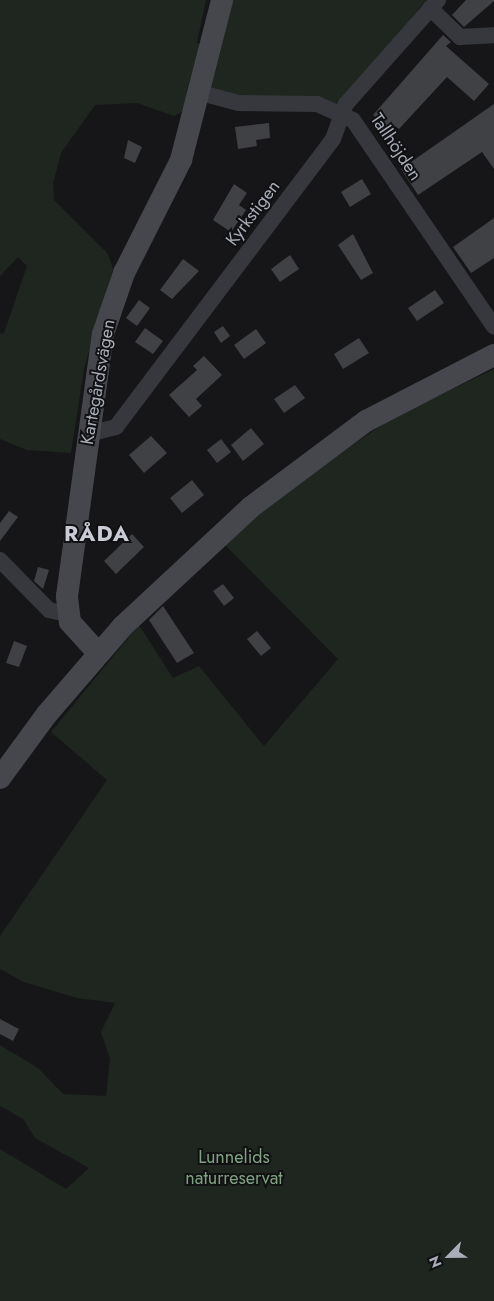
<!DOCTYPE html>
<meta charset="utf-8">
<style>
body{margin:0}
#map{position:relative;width:494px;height:1301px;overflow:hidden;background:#161618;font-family:Jost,sans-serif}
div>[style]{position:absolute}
.green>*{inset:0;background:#1e261f}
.building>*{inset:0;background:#404145}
.street>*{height:16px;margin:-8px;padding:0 8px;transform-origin:8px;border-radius:8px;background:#37383d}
.secondary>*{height:22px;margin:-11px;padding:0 11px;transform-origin:11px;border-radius:11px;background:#45474d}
span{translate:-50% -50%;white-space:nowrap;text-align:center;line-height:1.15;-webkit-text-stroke:4px #111113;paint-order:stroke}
.street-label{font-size:18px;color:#a8adb8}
.park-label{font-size:18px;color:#7fa381}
.district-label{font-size:22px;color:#c9ccd4;font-weight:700;letter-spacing:1px}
.north{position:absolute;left:424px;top:1231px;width:50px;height:50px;-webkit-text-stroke:4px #111113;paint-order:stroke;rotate:247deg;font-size:14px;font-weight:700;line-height:20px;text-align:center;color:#a8adb8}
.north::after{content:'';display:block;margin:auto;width:18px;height:22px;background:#a8adb8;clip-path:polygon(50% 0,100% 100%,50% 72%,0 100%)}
</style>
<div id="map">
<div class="green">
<div style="clip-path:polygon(0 0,206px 0,197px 43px,217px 47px,229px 0,426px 0,339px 106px,216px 94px,174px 116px,137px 103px,95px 105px,61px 153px,53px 184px,54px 200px,108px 254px,113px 269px,84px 369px,71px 453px,27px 450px,0 439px,0 334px,4px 333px,27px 266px,18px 257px,0 276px)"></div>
<div style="clip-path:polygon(494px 369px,494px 1301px,0 1301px,0 1149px,66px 1189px,89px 1168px,35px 1138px,23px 1119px,0 1106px,0 1045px,38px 1068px,63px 1094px,106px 1096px,110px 1059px,101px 1032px,115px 1003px,77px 998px,24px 982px,0 969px,0 936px,107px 780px,51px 732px,139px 625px,173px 678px,199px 666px,264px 746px,338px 659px,225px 545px,266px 506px,390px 419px)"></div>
</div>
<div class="building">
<div style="clip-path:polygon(466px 0,494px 0,494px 1px,464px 27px,452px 15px)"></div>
<div style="clip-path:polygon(443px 35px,451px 42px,446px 46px,489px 84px,474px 101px,447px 77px,399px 129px,395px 126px,391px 131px,373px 115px)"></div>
<div style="clip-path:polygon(494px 104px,494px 169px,482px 152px,418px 195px,401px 169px)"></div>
<div style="clip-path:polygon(269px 123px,270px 138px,256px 140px,257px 146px,238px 149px,235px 127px)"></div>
<div style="clip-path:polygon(128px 140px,142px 147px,135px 163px,124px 158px)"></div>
<div style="clip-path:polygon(362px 179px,371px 194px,350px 207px,341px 192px)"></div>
<div style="clip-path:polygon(234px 184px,247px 193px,239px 205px,246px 210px,231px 232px,213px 220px)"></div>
<div style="clip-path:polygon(494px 218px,494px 258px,471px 273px,453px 247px)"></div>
<div style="clip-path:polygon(353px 234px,373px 273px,361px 280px,338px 245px)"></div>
<div style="clip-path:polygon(290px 255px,299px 269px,280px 282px,271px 269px)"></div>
<div style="clip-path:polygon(183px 259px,199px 271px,172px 299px,160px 290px)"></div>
<div style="clip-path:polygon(435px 290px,444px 303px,417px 321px,408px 308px)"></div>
<div style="clip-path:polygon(139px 300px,150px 308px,137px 326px,126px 318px)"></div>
<div style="clip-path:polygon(223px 326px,230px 336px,221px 343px,214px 332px)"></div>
<div style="clip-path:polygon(145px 328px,163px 341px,153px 354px,135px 342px)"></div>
<div style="clip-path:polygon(256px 329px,266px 343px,244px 359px,234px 345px)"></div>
<div style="clip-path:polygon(359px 338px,369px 353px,343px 369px,334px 354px)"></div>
<div style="clip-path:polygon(204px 356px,222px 375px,196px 399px,202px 406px,189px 417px,169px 395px,197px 370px,193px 366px)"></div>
<div style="clip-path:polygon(295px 385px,305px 398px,284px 413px,274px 399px)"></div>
<div style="clip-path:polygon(251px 428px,264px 444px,243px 461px,231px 445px)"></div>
<div style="clip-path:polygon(151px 436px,167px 453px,144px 473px,129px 455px)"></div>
<div style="clip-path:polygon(221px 439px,231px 452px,217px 463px,207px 450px)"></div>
<div style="clip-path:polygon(192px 480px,204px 495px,182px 513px,170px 498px)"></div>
<div style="clip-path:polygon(9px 511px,18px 517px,0 541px,0 523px)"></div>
<div style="clip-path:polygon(132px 534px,144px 547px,116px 574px,104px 561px)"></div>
<div style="clip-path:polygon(38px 567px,49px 570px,43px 589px,34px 581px)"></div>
<div style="clip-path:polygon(223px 584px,234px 598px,224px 606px,213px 591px)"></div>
<div style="clip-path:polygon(163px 606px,194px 653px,177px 663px,149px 620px)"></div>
<div style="clip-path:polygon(257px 631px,271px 648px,261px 656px,247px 639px)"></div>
<div style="clip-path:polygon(14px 641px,27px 646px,19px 667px,6px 663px)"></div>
<div style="clip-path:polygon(0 1019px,19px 1029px,13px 1041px,0 1034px)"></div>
</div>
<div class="street">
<div style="left:430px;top:8px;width:42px;rotate:44deg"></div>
<div style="left:460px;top:37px;width:34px;rotate:-3deg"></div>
<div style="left:201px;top:93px;width:39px;rotate:15deg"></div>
<div style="left:239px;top:103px;width:78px;rotate:0.7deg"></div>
<div style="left:317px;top:104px;width:39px;rotate:24deg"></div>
<div style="left:353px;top:120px;width:250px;rotate:55.7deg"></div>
<div style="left:88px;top:434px;width:29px;rotate:-14deg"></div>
<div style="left:116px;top:427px;width:361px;rotate:-53deg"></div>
<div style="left:333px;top:139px;width:37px;rotate:-70deg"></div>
<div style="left:346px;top:104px;width:139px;rotate:-48.5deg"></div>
<div style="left:0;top:560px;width:70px;rotate:45.6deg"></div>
<div style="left:49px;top:610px;width:17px;rotate:13deg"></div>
</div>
<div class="secondary">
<div style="left:98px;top:653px;width:42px;rotate:-132.1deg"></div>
<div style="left:70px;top:622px;width:26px;rotate:-97deg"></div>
<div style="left:67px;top:596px;width:264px;rotate:-82.2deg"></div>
<div style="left:103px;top:334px;width:65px;rotate:-71deg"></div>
<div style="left:124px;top:273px;width:127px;rotate:-63.2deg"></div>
<div style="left:181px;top:160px;width:165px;rotate:-75.6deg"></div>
<div style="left:0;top:778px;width:79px;rotate:-53.7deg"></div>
<div style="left:47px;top:714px;width:116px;rotate:-49.2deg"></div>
<div style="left:123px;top:626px;width:175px;rotate:-42.9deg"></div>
<div style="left:251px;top:507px;width:144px;rotate:-36.8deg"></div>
<div style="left:366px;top:421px;width:144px;rotate:-27.3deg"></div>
</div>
<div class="street-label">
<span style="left:396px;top:147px;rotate:56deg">Tallhöjden</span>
<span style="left:253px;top:213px;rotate:-53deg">Kyrkstigen</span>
<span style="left:98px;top:382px;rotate:-80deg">Kartegårdsvägen</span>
</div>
<div class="park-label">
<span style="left:234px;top:1168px">Lunnelids<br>naturreservat</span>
</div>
<div class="district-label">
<span style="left:97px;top:534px">RÅDA</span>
</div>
<div class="north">N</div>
</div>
